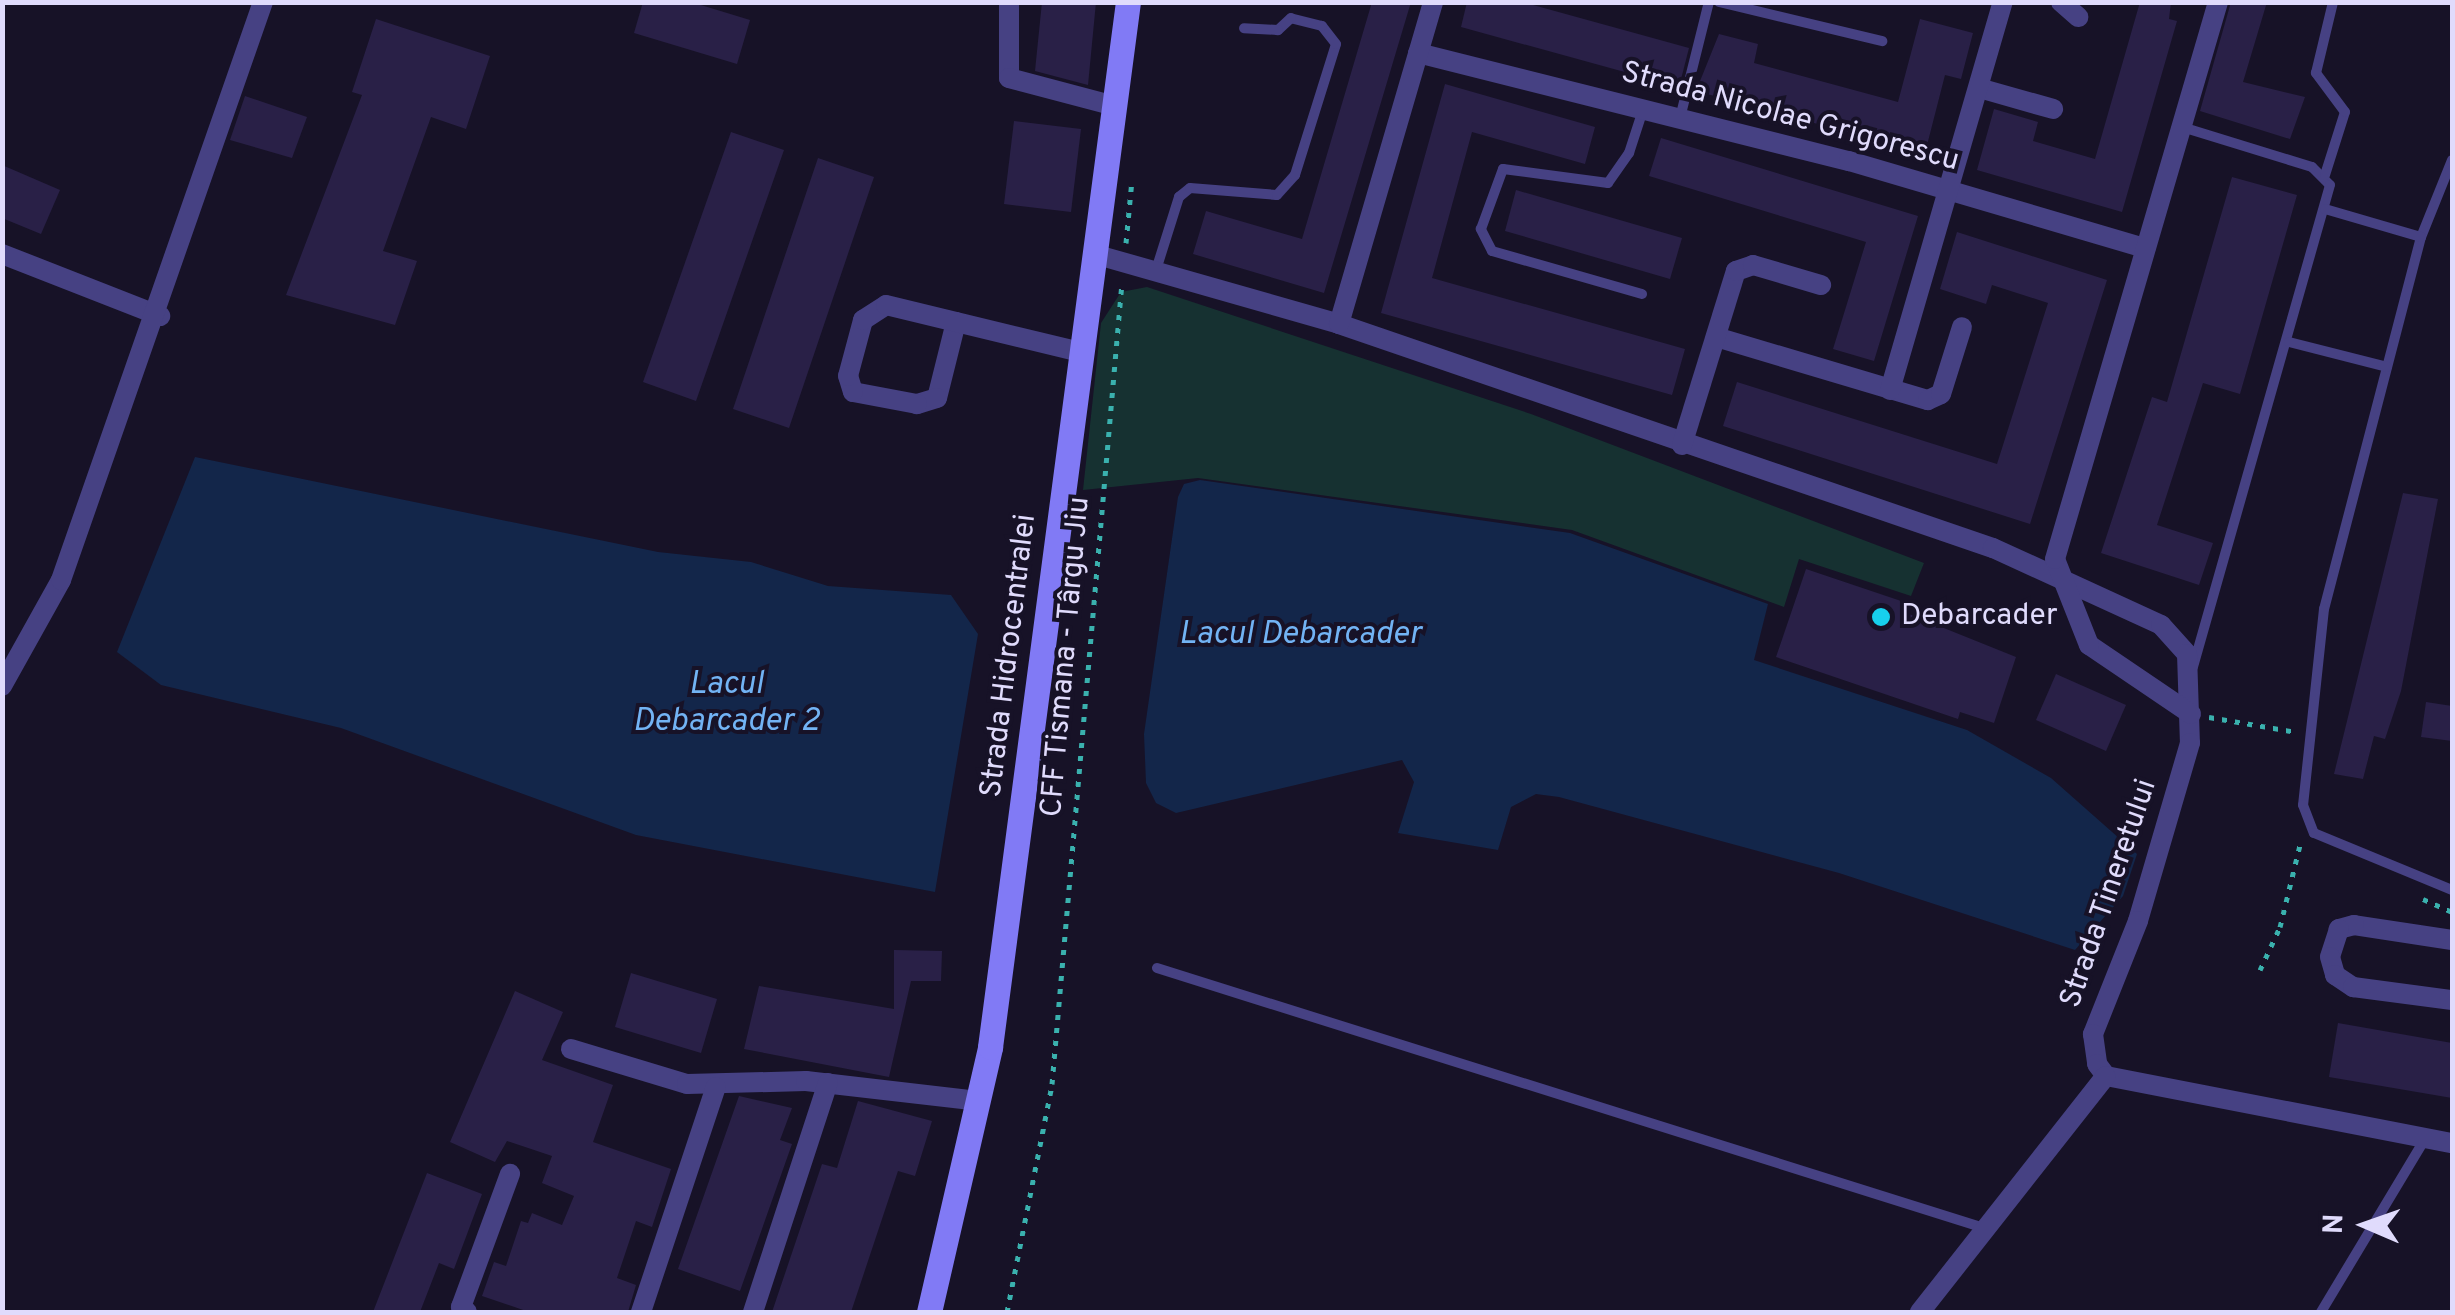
<!DOCTYPE html>
<meta charset="utf-8">
<style>
body{margin:0}
#map{position:relative;width:2455px;height:1315px;overflow:hidden;background:#171227;font-family:Overpass,sans-serif}
div>[style]{position:absolute}
.green>*{inset:0;background:#163131}
.water>*{inset:0;background:#13264a}
.building>*{inset:0;background:#292047}
.path>*{height:5px;margin-top:-2.5px;transform-origin:0;background:repeating-linear-gradient(90deg,#3ab1ae 0 5px,transparent 0 13px)}
.lane>*{height:10px;margin:-5px;padding:0 5px;transform-origin:5px;border-radius:5px;background:#464183}
.street>*{height:20px;margin:-10px;padding:0 10px;transform-origin:10px;border-radius:10px;background:#464183}
.secondary>*{height:25px;margin:-12.5px;padding:0 12.5px;transform-origin:12.5px;border-radius:12.5px;background:#817af5}
.dots>*{width:28px;height:28px;translate:-50% -50%;box-sizing:border-box;border:5px solid #171227;border-radius:50%}
span{translate:-50% -50%;white-space:nowrap;text-align:center;line-height:1.15;-webkit-text-stroke:8px #171227;paint-order:stroke}
.street-label{font-size:30px;color:#e0dbfc}
.poi-label{font-size:30px;color:#e0dbfc}
.left{translate:0 -50%;text-align:left}
.water-label{font-size:32px;color:#72b3f4;font-style:italic}
.frame{position:absolute;inset:0;border:5px solid #e0dbfc;pointer-events:none}
.north{position:absolute;left:2315px;top:1175px;width:100px;height:100px;-webkit-text-stroke:8px #171227;paint-order:stroke;rotate:272deg;font-size:28px;font-weight:700;line-height:40px;text-align:center;color:#e0dbfc}
.north::after{content:'';display:block;margin:auto;width:35px;height:45px;background:#e0dbfc;clip-path:polygon(50% 0,100% 100%,50% 72%,0 100%)}
</style>
<div id="map">
<div class="green">
<div style="clip-path:polygon(1147px 287px,1531px 414px,1924px 563px,1911px 596px,1799px 559px,1784px 607px,1572px 530px,1198px 478px,1083px 490px,1101px 323px,1121px 292px)"></div>
</div>
<div class="water">
<div style="clip-path:polygon(195px 457px,658px 552px,751px 562px,828px 586px,951px 595px,978px 634px,935px 892px,636px 835px,341px 728px,161px 685px,117px 652px)"></div>
<div style="clip-path:polygon(1200px 480px,1570px 533px,1768px 604px,1754px 660px,1967px 730px,2051px 778px,2137px 854px,2123px 896px,2075px 950px,1839px 873px,1559px 797px,1536px 794px,1511px 807px,1498px 850px,1398px 833px,1414px 782px,1402px 760px,1176px 813px,1156px 803px,1146px 783px,1144px 734px,1178px 497px,1184px 484px)"></div>
</div>
<div class="building">
<div style="clip-path:polygon(643px 2px,691px 2px,750px 20px,737px 64px,634px 33px)"></div>
<div style="clip-path:polygon(1042px 2px,1096px 2px,1088px 85px,1035px 71px)"></div>
<div style="clip-path:polygon(1372px 2px,1411px 2px,1324px 293px,1193px 254px,1206px 211px,1302px 239px)"></div>
<div style="clip-path:polygon(1467px 2px,1522px 2px,1689px 48px,1679px 87px,1461px 27px)"></div>
<div style="clip-path:polygon(2140px 2px,2171px 2px,2169px 19px,2177px 21px,2122px 212px,1977px 170px,1994px 109px,2038px 122px,2033px 141px,2095px 159px)"></div>
<div style="clip-path:polygon(2231px 2px,2267px 2px,2243px 82px,2305px 97px,2290px 139px,2200px 111px)"></div>
<div style="clip-path:polygon(376px 19px,490px 56px,466px 129px,431px 117px,383px 251px,417px 261px,395px 325px,286px 295px,362px 95px,352px 92px)"></div>
<div style="clip-path:polygon(1920px 19px,1973px 33px,1961px 79px,1945px 75px,1925px 153px,1696px 91px,1719px 34px,1758px 44px,1754px 63px,1898px 102px)"></div>
<div style="clip-path:polygon(1445px 84px,1595px 127px,1585px 164px,1472px 132px,1432px 278px,1685px 349px,1672px 395px,1381px 313px)"></div>
<div style="clip-path:polygon(245px 96px,307px 117px,292px 158px,230px 140px)"></div>
<div style="clip-path:polygon(1014px 121px,1081px 129px,1071px 212px,1004px 204px)"></div>
<div style="clip-path:polygon(731px 132px,784px 150px,696px 401px,643px 382px)"></div>
<div style="clip-path:polygon(1661px 138px,1918px 216px,1874px 361px,1833px 349px,1866px 242px,1649px 176px)"></div>
<div style="clip-path:polygon(818px 158px,874px 177px,789px 428px,733px 409px)"></div>
<div style="clip-path:polygon(2px 165px,60px 190px,41px 234px,2px 218px)"></div>
<div style="clip-path:polygon(2232px 177px,2297px 195px,2240px 394px,2203px 383px,2157px 525px,2213px 543px,2199px 585px,2101px 553px,2152px 397px,2167px 402px)"></div>
<div style="clip-path:polygon(1516px 190px,1682px 238px,1670px 279px,1505px 231px)"></div>
<div style="clip-path:polygon(1957px 232px,2107px 280px,2030px 524px,1723px 426px,1737px 382px,1997px 464px,2048px 303px,1992px 285px,1986px 304px,1940px 289px)"></div>
<div style="clip-path:polygon(2403px 493px,2438px 499px,2401px 691px,2385px 739px,2374px 736px,2363px 779px,2334px 774px)"></div>
<div style="clip-path:polygon(1806px 569px,1907px 603px,1904px 612px,2016px 657px,1994px 723px,1960px 712px,1958px 719px,1776px 657px)"></div>
<div style="clip-path:polygon(2056px 674px,2126px 705px,2106px 751px,2036px 720px)"></div>
<div style="clip-path:polygon(2426px 702px,2452px 706px,2452px 741px,2421px 737px)"></div>
<div style="clip-path:polygon(894px 950px,942px 951px,941px 981px,911px 981px,889px 1077px,744px 1049px,759px 986px,894px 1009px)"></div>
<div style="clip-path:polygon(631px 973px,717px 999px,701px 1053px,615px 1027px)"></div>
<div style="clip-path:polygon(515px 991px,563px 1012px,542px 1060px,613px 1085px,593px 1142px,671px 1169px,652px 1227px,636px 1221px,617px 1278px,636px 1285px,628px 1312px,529px 1312px,482px 1296px,494px 1262px,506px 1266px,521px 1221px,528px 1223px,532px 1213px,562px 1225px,574px 1196px,542px 1183px,552px 1156px,507px 1141px,495px 1162px,450px 1142px)"></div>
<div style="clip-path:polygon(2338px 1023px,2452px 1043px,2452px 1098px,2329px 1077px)"></div>
<div style="clip-path:polygon(739px 1096px,792px 1108px,780px 1140px,792px 1144px,740px 1291px,678px 1269px)"></div>
<div style="clip-path:polygon(858px 1101px,932px 1121px,915px 1176px,898px 1171px,851px 1312px,772px 1312px,822px 1164px,837px 1168px)"></div>
<div style="clip-path:polygon(427px 1173px,482px 1194px,454px 1269px,439px 1263px,420px 1312px,373px 1312px)"></div>
</div>
<div class="path">
<div style="left:1126px;top:243px;width:64px;rotate:-84.6deg"></div>
<div style="left:2209px;top:717px;width:89px;rotate:9.7deg"></div>
<div style="left:2423px;top:899px;width:32px;rotate:24deg"></div>
<div style="left:2260px;top:970px;width:47px;rotate:-65.1deg"></div>
<div style="left:2280px;top:927px;width:89px;rotate:-76.3deg"></div>
<div style="left:1007px;top:1312px;width:232px;rotate:-78.8deg"></div>
<div style="left:1052px;top:1084px;width:804px;rotate:-85.01deg"></div>
</div>
<div class="lane">
<div style="left:1719px;top:2px;width:168px;rotate:13.5deg"></div>
<div style="left:1680px;top:118px;width:120px;rotate:-76deg"></div>
<div style="left:2182px;top:127px;width:136px;rotate:17.1deg"></div>
<div style="left:2312px;top:167px;width:25px;rotate:45deg"></div>
<div style="left:2330px;top:185px;width:501px;rotate:105.87deg"></div>
<div style="left:2452px;top:160px;width:83px;rotate:111.9deg"></div>
<div style="left:2421px;top:237px;width:384px;rotate:104.6deg"></div>
<div style="left:2324px;top:609px;width:197px;rotate:96.1deg"></div>
<div style="left:2303px;top:805px;width:30px;rotate:69deg"></div>
<div style="left:2314px;top:833px;width:149px;rotate:22.4deg"></div>
<div style="left:2325px;top:175px;width:66px;rotate:-72.4deg"></div>
<div style="left:2345px;top:112px;width:49px;rotate:-126.6deg"></div>
<div style="left:2316px;top:73px;width:73px;rotate:-76.5deg"></div>
<div style="left:2325px;top:209px;width:100px;rotate:16.3deg"></div>
<div style="left:1156px;top:270px;width:77px;rotate:-72.5deg"></div>
<div style="left:1179px;top:197px;width:14px;rotate:-39deg"></div>
<div style="left:1190px;top:188px;width:87px;rotate:4.6deg"></div>
<div style="left:1277px;top:195px;width:27px;rotate:-48deg"></div>
<div style="left:1295px;top:175px;width:137px;rotate:-72.6deg"></div>
<div style="left:1336px;top:44px;width:23px;rotate:-128deg"></div>
<div style="left:1322px;top:26px;width:32px;rotate:-166deg"></div>
<div style="left:1291px;top:18px;width:18px;rotate:137deg"></div>
<div style="left:1278px;top:30px;width:34px;rotate:-177deg"></div>
<div style="left:1642px;top:294px;width:156px;rotate:-164deg"></div>
<div style="left:1492px;top:251px;width:25px;rotate:-117deg"></div>
<div style="left:1481px;top:229px;width:64px;rotate:-69.9deg"></div>
<div style="left:1503px;top:169px;width:106px;rotate:7.6deg"></div>
<div style="left:1608px;top:183px;width:37px;rotate:-55deg"></div>
<div style="left:1629px;top:153px;width:45px;rotate:-72deg"></div>
<div style="left:2289px;top:342px;width:101px;rotate:14.3deg"></div>
<div style="left:1157px;top:968px;width:867px;rotate:17.45deg"></div>
<div style="left:2321px;top:1312px;width:202px;rotate:-59deg"></div>
</div>
<div class="street">
<div style="left:1009px;top:2px;width:76px;rotate:90deg"></div>
<div style="left:1009px;top:78px;width:110px;rotate:14.8deg"></div>
<div style="left:2061px;top:2px;width:23px;rotate:41deg"></div>
<div style="left:1418px;top:53px;width:444px;rotate:14.1deg"></div>
<div style="left:1849px;top:161px;width:309px;rotate:16.4deg"></div>
<div style="left:1979px;top:88px;width:77px;rotate:15.8deg"></div>
<div style="left:2px;top:254px;width:170px;rotate:21.4deg"></div>
<div style="left:1094px;top:254px;width:255px;rotate:15.9deg"></div>
<div style="left:1339px;top:324px;width:691px;rotate:18.91deg"></div>
<div style="left:1993px;top:548px;width:185px;rotate:24.6deg"></div>
<div style="left:2161px;top:625px;width:39px;rotate:48deg"></div>
<div style="left:2187px;top:654px;width:89px;rotate:88.1deg"></div>
<div style="left:2190px;top:743px;width:185px;rotate:106.3deg"></div>
<div style="left:2138px;top:921px;width:122px;rotate:111.7deg"></div>
<div style="left:2093px;top:1034px;width:30px;rotate:82deg"></div>
<div style="left:2097px;top:1064px;width:15px;rotate:53deg"></div>
<div style="left:2106px;top:1076px;width:352px;rotate:11deg"></div>
<div style="left:956px;top:322px;width:78px;rotate:104deg"></div>
<div style="left:937px;top:398px;width:21px;rotate:163deg"></div>
<div style="left:917px;top:404px;width:65px;rotate:-169.4deg"></div>
<div style="left:853px;top:392px;width:17px;rotate:-107deg"></div>
<div style="left:848px;top:376px;width:58px;rotate:-75deg"></div>
<div style="left:863px;top:320px;width:27px;rotate:-33deg"></div>
<div style="left:886px;top:305px;width:201px;rotate:13.6deg"></div>
<div style="left:1339px;top:324px;width:335px;rotate:-73.7deg"></div>
<div style="left:1716px;top:337px;width:221px;rotate:16.6deg"></div>
<div style="left:1928px;top:400px;width:14px;rotate:-25deg"></div>
<div style="left:1941px;top:394px;width:70px;rotate:-72.6deg"></div>
<div style="left:1890px;top:390px;width:404px;rotate:-73.8deg"></div>
<div style="left:1682px;top:445px;width:182px;rotate:-72.8deg"></div>
<div style="left:1736px;top:271px;width:18px;rotate:-19deg"></div>
<div style="left:1753px;top:265px;width:71px;rotate:16.4deg"></div>
<div style="left:2px;top:686px;width:121px;rotate:-60.9deg"></div>
<div style="left:61px;top:580px;width:612px;rotate:-70.74deg"></div>
<div style="left:2191px;top:714px;width:123px;rotate:-145.9deg"></div>
<div style="left:2089px;top:645px;width:92px;rotate:-111.6deg"></div>
<div style="left:2055px;top:559px;width:580px;rotate:-73.69deg"></div>
<div style="left:2452px;top:940px;width:99px;rotate:-171.3deg"></div>
<div style="left:2354px;top:925px;width:16px;rotate:165deg"></div>
<div style="left:2339px;top:929px;width:29px;rotate:108deg"></div>
<div style="left:2330px;top:957px;width:19px;rotate:74deg"></div>
<div style="left:2335px;top:975px;width:22px;rotate:34deg"></div>
<div style="left:2353px;top:987px;width:100px;rotate:7.5deg"></div>
<div style="left:571px;top:1049px;width:121px;rotate:16.8deg"></div>
<div style="left:687px;top:1084px;width:119px;rotate:-1.4deg"></div>
<div style="left:806px;top:1081px;width:173px;rotate:6.6deg"></div>
<div style="left:467px;top:1312px;width:8px;rotate:-140deg"></div>
<div style="left:461px;top:1307px;width:142px;rotate:-69.8deg"></div>
<div style="left:641px;top:1312px;width:237px;rotate:-71.6deg"></div>
<div style="left:753px;top:1312px;width:241px;rotate:-71.9deg"></div>
<div style="left:1920px;top:1312px;width:300px;rotate:-51.8deg"></div>
</div>
<div class="secondary">
<div style="left:929px;top:1312px;width:272px;rotate:-77deg"></div>
<div style="left:990px;top:1047px;width:1054px;rotate:-82.48deg"></div>
</div>
<div class="dots">
<div style="left:1881px;top:617px;background:#17d0ed"></div>
</div>
<div class="street-label">
<span style="left:1790px;top:118px;rotate:15deg">Strada Nicolae Grigorescu</span>
<span style="left:1010px;top:656px;rotate:-83deg">Strada Hidrocentralei</span>
<span style="left:1067px;top:657px;rotate:-85deg">CFF Tismana - Târgu Jiu</span>
<span style="left:2110px;top:894px;rotate:-71deg">Strada Tineretului</span>
</div>
<div class="poi-label">
<span class="left" style="left:1901px;top:617px">Debarcader</span>
</div>
<div class="water-label">
<span style="left:1300px;top:635px">Lacul Debarcader</span>
<span style="left:726px;top:704px">Lacul<br>Debarcader 2</span>
</div>
<div class="frame"></div>
<div class="north">N</div>
</div>
